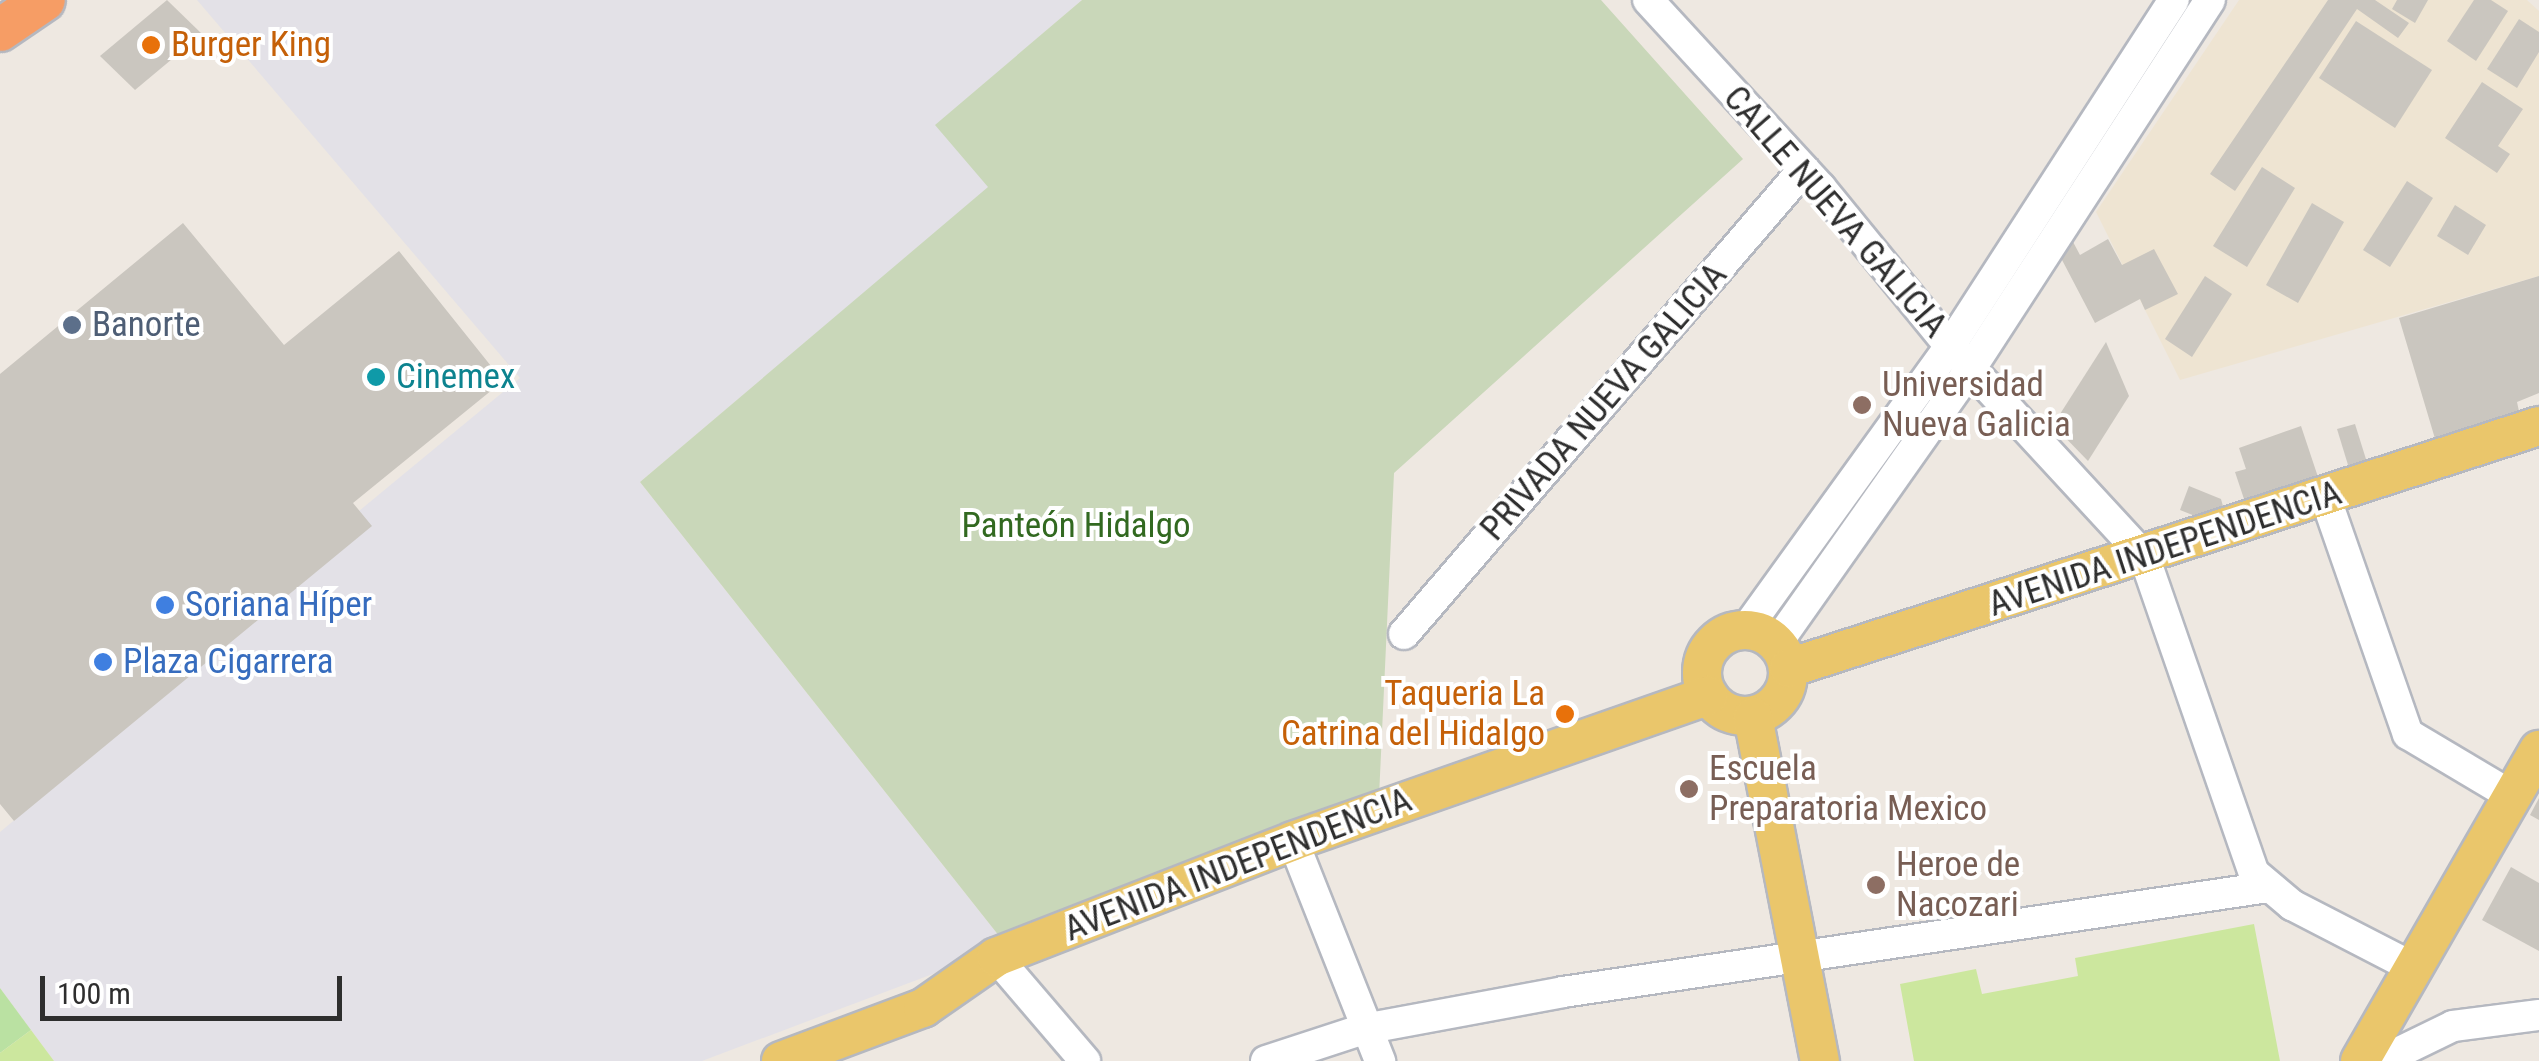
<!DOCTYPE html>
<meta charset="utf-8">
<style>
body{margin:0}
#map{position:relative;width:2539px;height:1061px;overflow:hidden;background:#eee8e1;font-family:"Roboto Condensed",sans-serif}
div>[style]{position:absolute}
.industrial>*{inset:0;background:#e3e1e7}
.education>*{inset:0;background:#eee4d2}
.green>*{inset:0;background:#bae1a2}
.cemetery>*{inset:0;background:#c9d7b9}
.pitch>*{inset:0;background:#cce79e}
.building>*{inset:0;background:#cac6bf}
.roads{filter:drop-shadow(2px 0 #b5b8c0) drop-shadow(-2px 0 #b5b8c0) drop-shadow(0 2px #b5b8c0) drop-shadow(0 -2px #b5b8c0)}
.minor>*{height:30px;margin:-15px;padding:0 15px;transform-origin:15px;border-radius:15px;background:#fff}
.major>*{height:38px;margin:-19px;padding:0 19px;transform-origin:19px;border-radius:19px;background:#eac66b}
.major>.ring{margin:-19px;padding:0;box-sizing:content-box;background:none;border:38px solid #eac66b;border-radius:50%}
.highway>*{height:42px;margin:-21px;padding:0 21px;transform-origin:21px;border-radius:21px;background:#f69d65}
.dots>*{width:28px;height:28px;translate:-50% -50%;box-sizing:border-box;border:5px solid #fff;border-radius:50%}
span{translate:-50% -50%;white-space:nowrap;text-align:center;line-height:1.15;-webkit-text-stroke:8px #fff;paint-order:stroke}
.food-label{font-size:35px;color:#c56008}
.left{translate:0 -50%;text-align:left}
.right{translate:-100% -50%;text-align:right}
.street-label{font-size:35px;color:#2e2e2e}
.service-label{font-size:35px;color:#4e5e75}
.culture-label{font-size:35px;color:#0d838f}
.education-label{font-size:35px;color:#785e54}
.park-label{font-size:35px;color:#326920}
.shop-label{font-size:35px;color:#366cbe}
.scale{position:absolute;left:40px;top:976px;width:302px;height:45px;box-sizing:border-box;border:5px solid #2e2e2e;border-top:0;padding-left:12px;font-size:30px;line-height:35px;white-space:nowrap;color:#2e2e2e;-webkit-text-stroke:8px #fff;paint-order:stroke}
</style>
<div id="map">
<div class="industrial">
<div style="clip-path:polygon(197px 0,1082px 0,936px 125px,989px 187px,640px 482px,1007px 946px,702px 1061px,54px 1061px,0 988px,0 832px,371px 526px,359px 511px,520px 378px)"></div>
</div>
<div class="education">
<div style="clip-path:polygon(2239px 0,2527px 0,2539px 11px,2539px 276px,2180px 380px,2096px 212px)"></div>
</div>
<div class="green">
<div style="clip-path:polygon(0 988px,31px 1030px,0 1053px)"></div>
</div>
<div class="cemetery">
<div style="clip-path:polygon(1082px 0,1601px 0,1743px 159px,1394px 473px,1379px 797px,1007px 946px,640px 482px,988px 187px,935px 125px)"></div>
</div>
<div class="pitch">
<div style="clip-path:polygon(2254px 924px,2280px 1061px,1914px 1061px,1900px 984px,1976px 969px,1982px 994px,2078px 976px,2075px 958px)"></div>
<div style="clip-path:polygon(31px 1030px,54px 1061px,0 1061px,0 1053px)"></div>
</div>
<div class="building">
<div style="clip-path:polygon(167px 0,202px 34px,135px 90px,100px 56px)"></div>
<div style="clip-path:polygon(2328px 0,2375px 0,2409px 23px,2398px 38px,2357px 9px,2235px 191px,2210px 174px)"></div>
<div style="clip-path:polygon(2397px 0,2428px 0,2415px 23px,2392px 9px)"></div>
<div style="clip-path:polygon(2474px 0,2491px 0,2508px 11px,2476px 61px,2447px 41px)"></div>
<div style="clip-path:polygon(2519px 19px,2539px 32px,2539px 52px,2517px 88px,2487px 69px)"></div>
<div style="clip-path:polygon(2356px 21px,2432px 70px,2395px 128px,2319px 78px)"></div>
<div style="clip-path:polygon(2482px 82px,2523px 109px,2498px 146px,2510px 154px,2497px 173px,2445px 138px)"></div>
<div style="clip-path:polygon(2262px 167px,2295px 188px,2247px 267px,2213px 246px)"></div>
<div style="clip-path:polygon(2407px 181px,2433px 198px,2390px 267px,2363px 250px)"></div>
<div style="clip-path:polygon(2312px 203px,2344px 222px,2298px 303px,2266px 285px)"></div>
<div style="clip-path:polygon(2455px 205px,2486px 225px,2468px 255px,2437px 236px)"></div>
<div style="clip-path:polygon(183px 223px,284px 345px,399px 251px,503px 381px,353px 503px,372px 526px,14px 821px,0 804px,0 374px)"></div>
<div style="clip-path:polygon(2108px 239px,2122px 265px,2154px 249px,2178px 294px,2145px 310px,2140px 299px,2095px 323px,2061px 258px,2072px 240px,2080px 255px)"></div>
<div style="clip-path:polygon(2205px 276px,2232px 294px,2192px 357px,2165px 339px)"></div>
<div style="clip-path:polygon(2539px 276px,2539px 393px,2517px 402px,2520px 416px,2436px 442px,2399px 318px)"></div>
<div style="clip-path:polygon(2106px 342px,2129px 396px,2088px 461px,2053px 425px)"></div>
<div style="clip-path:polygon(2355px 424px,2370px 472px,2352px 478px,2337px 429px)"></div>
<div style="clip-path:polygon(2301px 426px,2318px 477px,2245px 502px,2235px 472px,2246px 469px,2239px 448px)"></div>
<div style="clip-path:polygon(2189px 486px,2221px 499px,2226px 517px,2210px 522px,2180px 510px)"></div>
<div style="clip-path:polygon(2539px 798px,2539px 820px,2530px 815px)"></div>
<div style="clip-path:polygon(2511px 867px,2539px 883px,2539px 951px,2482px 920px)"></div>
</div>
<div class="roads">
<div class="minor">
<div style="left:1648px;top:0;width:255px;rotate:47.4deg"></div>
<div style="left:1821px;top:188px;width:204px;rotate:50.8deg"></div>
<div style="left:1950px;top:346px;width:286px;rotate:47.3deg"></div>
<div style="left:2144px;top:556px;width:336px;rotate:70.9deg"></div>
<div style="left:2254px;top:873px;width:50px;rotate:40.1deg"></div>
<div style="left:2292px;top:905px;width:135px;rotate:27.3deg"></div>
<div style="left:2326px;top:499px;width:249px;rotate:70.8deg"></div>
<div style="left:2408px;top:734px;width:121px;rotate:30.8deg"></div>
<div style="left:1746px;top:629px;width:349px;rotate:-54.2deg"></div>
<div style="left:1950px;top:346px;width:412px;rotate:-57.1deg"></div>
<div style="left:1404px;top:634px;width:613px;rotate:-49.3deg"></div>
<div style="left:1777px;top:643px;width:340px;rotate:-54.8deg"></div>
<div style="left:1973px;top:365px;width:435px;rotate:-57deg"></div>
<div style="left:1293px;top:841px;width:237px;rotate:68.4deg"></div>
<div style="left:996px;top:957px;width:137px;rotate:49.4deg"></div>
<div style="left:1266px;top:1061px;width:103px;rotate:-18.1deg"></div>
<div style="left:1364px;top:1029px;width:202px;rotate:-10.5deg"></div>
<div style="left:1563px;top:992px;width:713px;rotate:-8.47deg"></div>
<div style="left:2381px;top:1061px;width:80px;rotate:-25.9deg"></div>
<div style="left:2453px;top:1026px;width:87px;rotate:-7.3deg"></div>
</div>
<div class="major">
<div class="ring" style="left:1702px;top:630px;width:48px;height:48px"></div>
<div style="left:1789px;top:668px;width:788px;rotate:-17.88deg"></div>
<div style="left:1753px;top:717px;width:350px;rotate:79deg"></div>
<div style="left:781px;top:1061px;width:152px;rotate:-20.5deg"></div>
<div style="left:923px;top:1008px;width:89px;rotate:-34.9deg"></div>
<div style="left:996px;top:957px;width:319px;rotate:-21.3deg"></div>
<div style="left:1293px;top:841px;width:440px;rotate:-19.3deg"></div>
<div style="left:2360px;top:1061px;width:359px;rotate:-60.1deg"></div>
</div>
<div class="highway">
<div style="left:0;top:30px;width:53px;rotate:-34.3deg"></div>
</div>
</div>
<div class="dots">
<div style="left:151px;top:45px;background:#e8710a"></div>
<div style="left:72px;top:325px;background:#5c6f8a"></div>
<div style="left:376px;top:377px;background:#0f9aa8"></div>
<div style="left:1862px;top:405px;background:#8d6e63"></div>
<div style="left:165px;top:605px;background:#3f7fe0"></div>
<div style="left:103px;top:662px;background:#3f7fe0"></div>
<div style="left:1565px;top:714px;background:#e8710a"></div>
<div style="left:1689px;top:789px;background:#8d6e63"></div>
<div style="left:1876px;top:885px;background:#8d6e63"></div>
</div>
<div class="food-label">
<span class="left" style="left:171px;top:45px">Burger King</span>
<span class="right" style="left:1545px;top:714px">Taqueria La<br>Catrina del Hidalgo</span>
</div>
<div class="street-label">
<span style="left:1835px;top:212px;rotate:49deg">CALLE NUEVA GALICIA</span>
<span style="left:1604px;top:402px;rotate:-49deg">PRIVADA NUEVA GALICIA</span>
<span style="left:2165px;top:549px;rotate:-18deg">AVENIDA INDEPENDENCIA</span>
<span style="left:1238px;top:865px;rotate:-21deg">AVENIDA INDEPENDENCIA</span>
</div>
<div class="service-label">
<span class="left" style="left:92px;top:325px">Banorte</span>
</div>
<div class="culture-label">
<span class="left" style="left:396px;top:377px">Cinemex</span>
</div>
<div class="education-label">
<span class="left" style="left:1882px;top:405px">Universidad<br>Nueva Galicia</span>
<span class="left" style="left:1709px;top:789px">Escuela<br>Preparatoria Mexico</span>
<span class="left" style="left:1896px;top:885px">Heroe de<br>Nacozari</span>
</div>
<div class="park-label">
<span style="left:1076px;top:526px">Panteón Hidalgo</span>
</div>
<div class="shop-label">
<span class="left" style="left:185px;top:605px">Soriana Híper</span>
<span class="left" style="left:123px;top:662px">Plaza Cigarrera</span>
</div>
<div class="scale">100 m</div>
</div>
